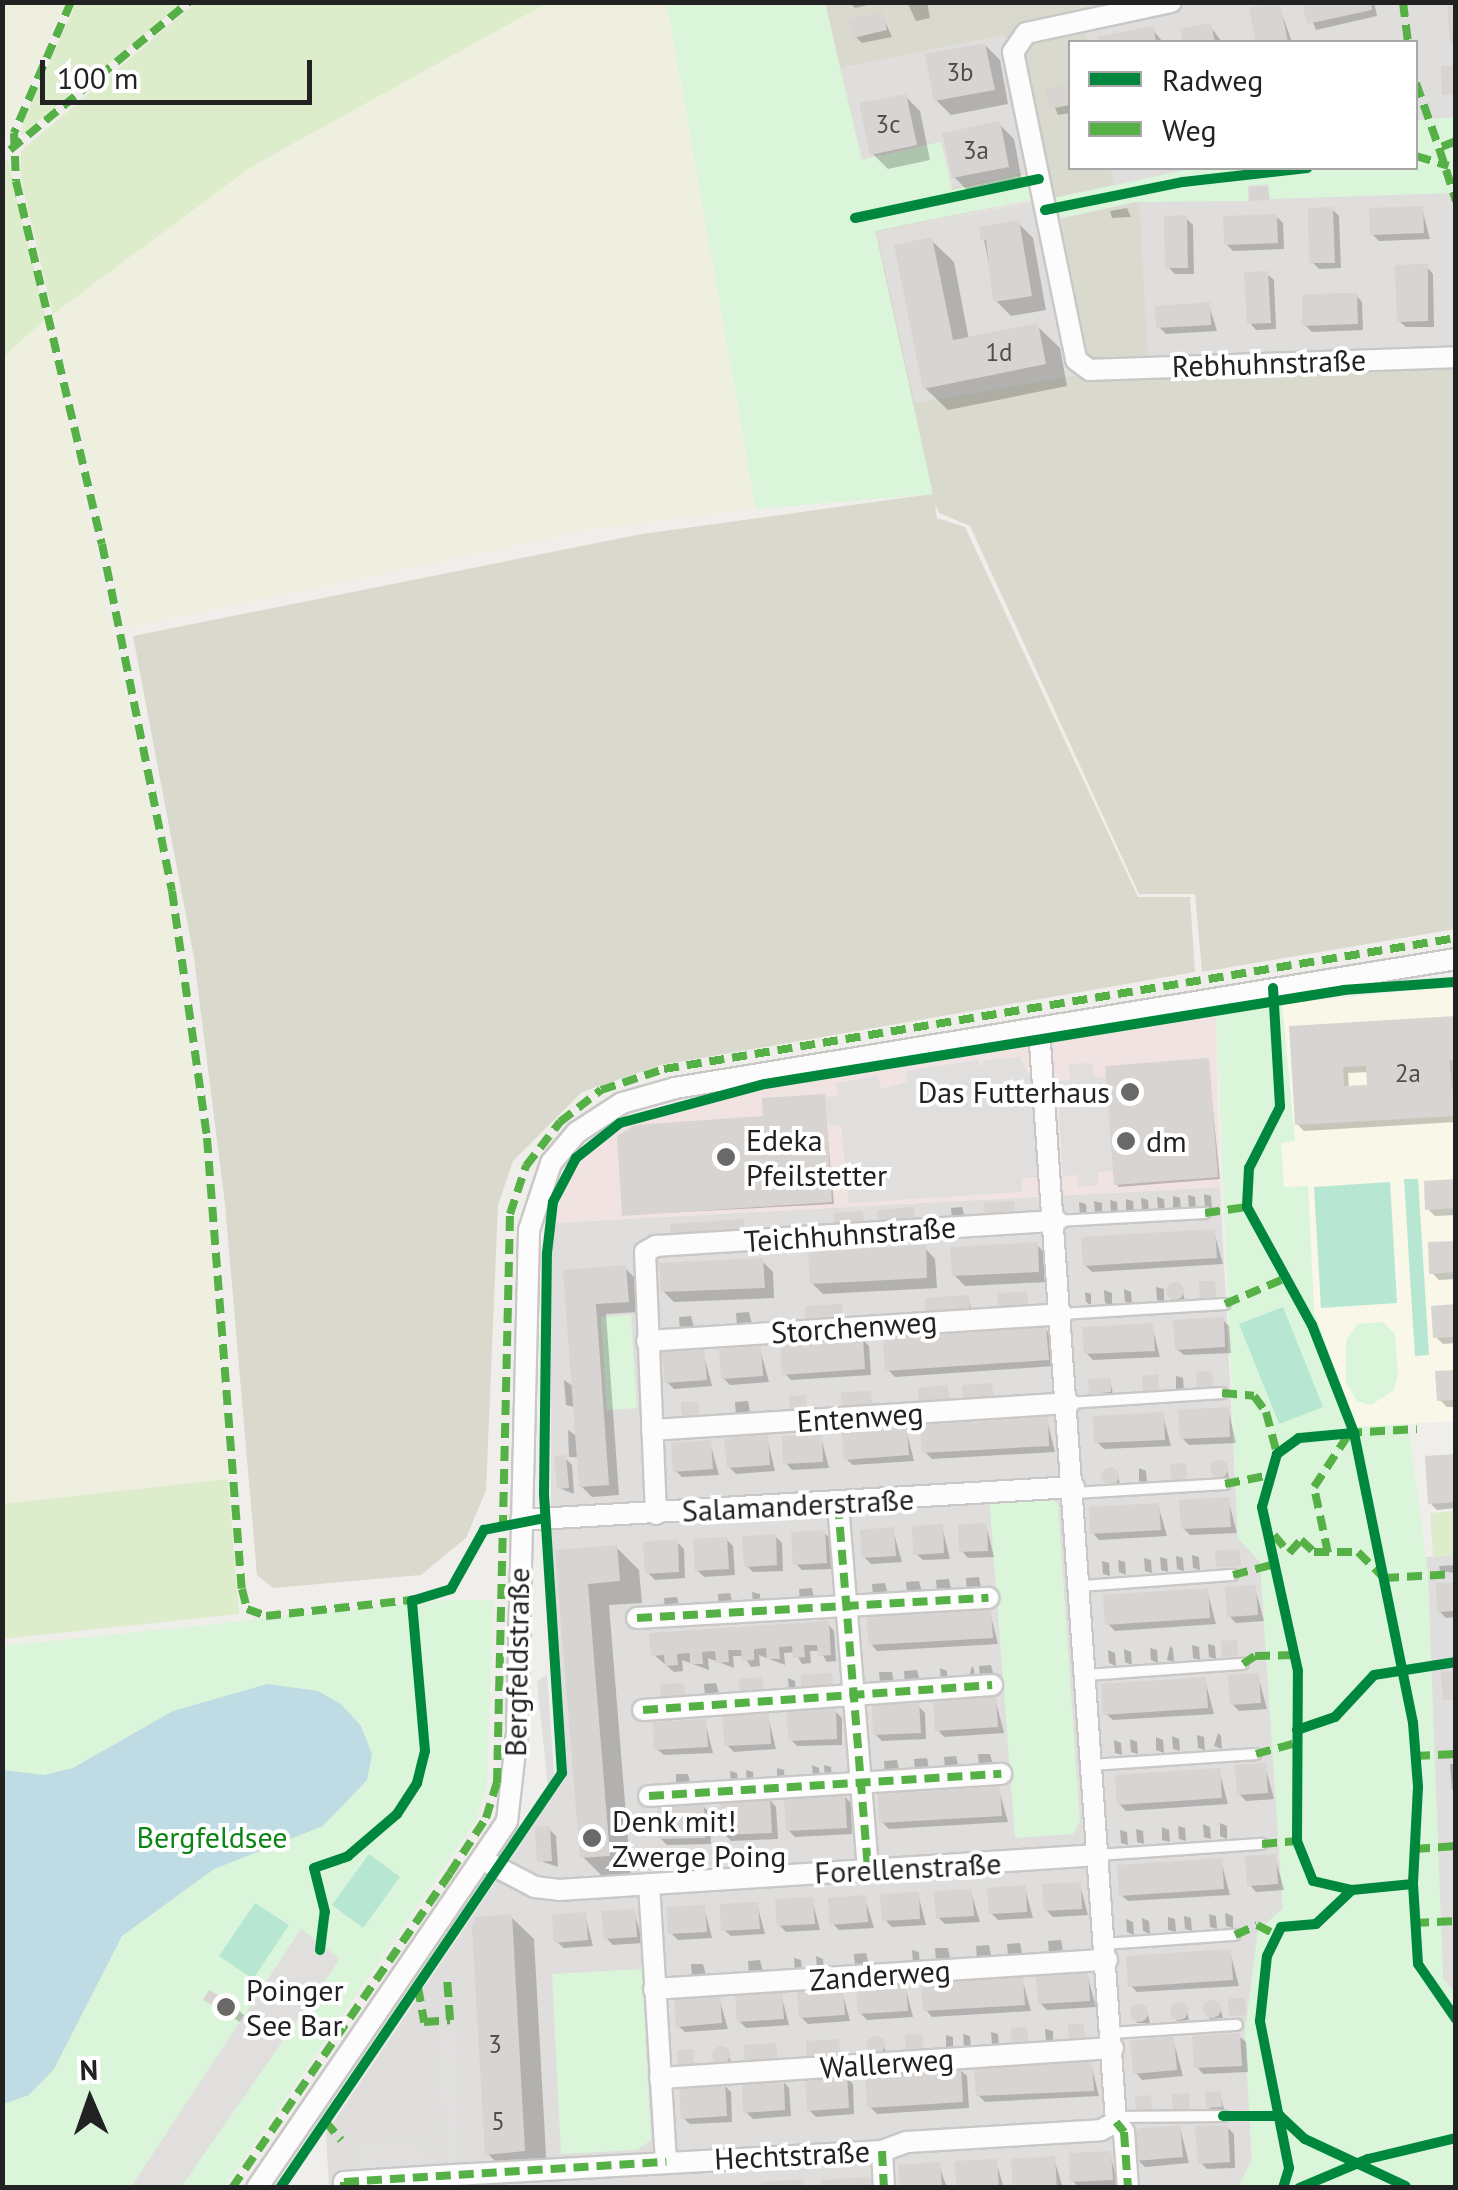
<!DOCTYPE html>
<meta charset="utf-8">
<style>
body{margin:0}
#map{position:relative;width:1458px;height:2190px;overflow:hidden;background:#f0eeeb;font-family:"PT Sans",sans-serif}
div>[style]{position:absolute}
.residential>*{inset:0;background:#dfdedc}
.commercial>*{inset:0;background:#f1e3e1}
.education>*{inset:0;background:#f8f7e8}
.construction>*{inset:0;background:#d9d9cd}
.farmland>*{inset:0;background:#efefdf}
.grass>*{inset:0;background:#ddeccb}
.park>*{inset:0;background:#daf5da}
.pitch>*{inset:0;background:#b7e6d2}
.parking>*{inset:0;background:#e0dfde}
.water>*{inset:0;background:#bfdbe3}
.shadow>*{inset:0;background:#0003}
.building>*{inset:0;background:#d7d4d2}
.round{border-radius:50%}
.roads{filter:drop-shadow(2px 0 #c9c8c7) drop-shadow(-2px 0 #c9c8c7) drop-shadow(0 2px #c9c8c7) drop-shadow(0 -2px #c9c8c7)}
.lane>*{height:10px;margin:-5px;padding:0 5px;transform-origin:5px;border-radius:5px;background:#fdfcfc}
.street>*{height:20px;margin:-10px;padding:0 10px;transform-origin:10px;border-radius:10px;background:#fdfcfc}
.quiet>*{height:8px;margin-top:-4px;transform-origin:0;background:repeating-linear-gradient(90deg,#55b145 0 15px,transparent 0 23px)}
.cycleway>*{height:10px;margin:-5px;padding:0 5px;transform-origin:5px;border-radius:5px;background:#00873e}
.dots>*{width:28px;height:28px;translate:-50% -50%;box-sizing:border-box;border:5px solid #fff;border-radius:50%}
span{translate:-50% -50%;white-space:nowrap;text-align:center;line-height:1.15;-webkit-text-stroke:8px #fff;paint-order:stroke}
.number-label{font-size:25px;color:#4f4e4e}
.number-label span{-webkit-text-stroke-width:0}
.street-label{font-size:30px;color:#222}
.poi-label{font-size:30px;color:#222}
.right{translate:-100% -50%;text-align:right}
.left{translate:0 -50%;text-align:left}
.park-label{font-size:30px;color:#0c8416}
.frame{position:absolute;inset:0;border:5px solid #222;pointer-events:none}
.legend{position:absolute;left:1068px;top:40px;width:350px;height:130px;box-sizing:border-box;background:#fff;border:2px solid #a7a7a7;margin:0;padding:12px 18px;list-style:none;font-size:30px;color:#222}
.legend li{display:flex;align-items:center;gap:20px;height:50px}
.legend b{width:50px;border:2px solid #a7a7a7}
.north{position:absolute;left:40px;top:2050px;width:100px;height:100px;-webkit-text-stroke:8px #fff;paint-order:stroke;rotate:358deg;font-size:28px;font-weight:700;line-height:40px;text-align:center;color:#222}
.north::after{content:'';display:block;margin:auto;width:35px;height:45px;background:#222;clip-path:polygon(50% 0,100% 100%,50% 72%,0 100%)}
.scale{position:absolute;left:40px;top:60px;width:272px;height:45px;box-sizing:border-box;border:5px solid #222;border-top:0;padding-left:12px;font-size:30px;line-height:35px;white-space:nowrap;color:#222;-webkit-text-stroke:8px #fff;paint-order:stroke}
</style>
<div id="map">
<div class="residential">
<div style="clip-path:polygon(1080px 3px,1455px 3px,1455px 367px,1148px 372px,1138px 202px,1082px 356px,1083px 374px,915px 404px,877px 232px,1039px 200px,1032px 171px,952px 187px,941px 142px,862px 159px,841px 68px,1003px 34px,1022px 49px,1055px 198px,1114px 185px,1111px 168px,1416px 168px,1416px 42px,1088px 42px)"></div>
<div style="clip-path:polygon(1220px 1187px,1238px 1538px,1260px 1562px,1283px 1908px,1258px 1932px,1245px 2033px,1252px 2160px,1238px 2187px,329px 2187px,326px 2133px,566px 1777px,551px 1547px,551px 1223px)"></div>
<div style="clip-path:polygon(1455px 1555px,1455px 1993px,1443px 1978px,1426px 1557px)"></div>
</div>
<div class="commercial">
<div style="clip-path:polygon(1216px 1015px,1220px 1187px,551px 1223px,578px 1158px,621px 1124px,647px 1115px,755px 1088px)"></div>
</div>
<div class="education">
<div style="clip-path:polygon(1455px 986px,1455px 1421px,1357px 1427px,1314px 1312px,1308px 1187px,1284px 1188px,1281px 1143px,1295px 1141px,1282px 1004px)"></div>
</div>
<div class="construction">
<div style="clip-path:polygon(825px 3px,1080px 3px,1088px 42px,1070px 42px,1070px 168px,1111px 168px,1114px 185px,1054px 198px,1022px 49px,1003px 35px,841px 68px,862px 159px,941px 142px,952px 187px,1033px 171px,1040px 199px,877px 232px,915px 403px,1083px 374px,1061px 219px,1139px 202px,1149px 372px,1455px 367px,1455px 929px,1202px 972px,1195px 894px,1139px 894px,970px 526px,939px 513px,935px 504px,937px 518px,965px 527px,1138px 897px,1190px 897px,1195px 972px,661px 1065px,582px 1092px,513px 1161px,498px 1205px,486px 1490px,466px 1538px,421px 1575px,273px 1588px,257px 1575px,225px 1204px,194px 958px,133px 636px,642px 534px,932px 494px,875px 230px,1037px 199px,1031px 173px,952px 190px,941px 142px,861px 160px)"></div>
</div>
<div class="farmland">
<div style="clip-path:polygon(3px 2px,65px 3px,3px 144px,2px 3px)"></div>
<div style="clip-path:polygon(547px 3px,667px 3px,756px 509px,590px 530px,127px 628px,53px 314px,251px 167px)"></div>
<div style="clip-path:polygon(46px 318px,168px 895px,205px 1169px,228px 1479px,3px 1504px,2px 357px)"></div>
</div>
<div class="grass">
<div style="clip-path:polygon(76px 3px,183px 3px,20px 136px,26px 115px)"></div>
<div style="clip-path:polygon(195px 3px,195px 2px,547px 3px,251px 167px,53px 314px,21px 179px,21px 151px)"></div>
<div style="clip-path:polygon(8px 160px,46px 318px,3px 357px,2px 164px)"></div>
<div style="clip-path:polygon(228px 1479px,239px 1614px,3px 1639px,3px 1504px)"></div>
<div style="clip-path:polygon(1455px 1511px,1455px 1555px,1433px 1557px,1430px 1513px)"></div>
</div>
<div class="park">
<div style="clip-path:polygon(667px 3px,825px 3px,862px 160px,941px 142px,952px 190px,1032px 173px,1038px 198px,875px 231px,933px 494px,756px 509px)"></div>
<div style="clip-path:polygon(1455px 117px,1455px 193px,1270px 199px,1268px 184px,1248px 186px,1248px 201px,1135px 202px,1061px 218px,1054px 198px,1195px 168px,1416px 168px,1416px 120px)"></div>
<div style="clip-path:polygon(1282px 1004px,1295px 1141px,1281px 1143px,1284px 1187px,1308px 1186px,1314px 1312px,1356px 1427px,1408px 1424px,1428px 1572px,1443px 1978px,1455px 1994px,1455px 2187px,1238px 2187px,1252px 2160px,1245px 2033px,1258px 1931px,1283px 1908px,1260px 1562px,1238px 1538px,1216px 1015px)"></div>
<div style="clip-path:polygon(631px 1315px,637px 1408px,607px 1410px,601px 1317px)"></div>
<div style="clip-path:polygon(1383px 1322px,1395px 1334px,1398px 1373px,1394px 1390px,1371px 1405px,1357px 1401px,1346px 1383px,1346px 1340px,1357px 1324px)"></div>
<div style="clip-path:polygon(1048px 1494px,1058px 1505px,1080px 1822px,1073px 1834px,1015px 1838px,989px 1497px)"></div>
<div style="clip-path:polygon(445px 1600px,493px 1600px,487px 1783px,477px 1819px,225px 2187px,3px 2188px,3px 1646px)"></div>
<div style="clip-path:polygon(642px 1969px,651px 2140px,637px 2150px,561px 2154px,552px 1974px)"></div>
</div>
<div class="pitch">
<div style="clip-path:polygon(1404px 1179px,1418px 1179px,1429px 1355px,1415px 1356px)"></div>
<div style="clip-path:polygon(1390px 1182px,1397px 1303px,1321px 1308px,1314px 1187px)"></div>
<div style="clip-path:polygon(1283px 1307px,1323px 1407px,1279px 1424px,1239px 1324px)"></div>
<div style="clip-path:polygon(369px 1854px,400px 1877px,363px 1928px,332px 1905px)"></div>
<div style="clip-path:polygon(255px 1903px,289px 1925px,253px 1979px,219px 1956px)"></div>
</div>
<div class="parking">
<div style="clip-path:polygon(1020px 1057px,1035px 1087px,1041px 1177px,1022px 1178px,1022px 1192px,849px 1203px,841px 1125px,827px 1125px,825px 1097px,838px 1096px,836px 1083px,878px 1076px,881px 1089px,907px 1082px,906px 1071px,978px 1060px,982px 1068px,983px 1060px)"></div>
<div style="clip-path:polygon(1092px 1063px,1094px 1077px,1106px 1077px,1113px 1171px,1098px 1172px,1098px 1185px,1078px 1187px,1077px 1175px,1063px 1176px,1057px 1081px,1070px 1080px,1069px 1064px)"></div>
<div style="clip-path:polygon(547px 1674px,554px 1774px,548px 1787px,537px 1682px)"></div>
<div style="clip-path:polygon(301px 1929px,340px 1959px,181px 2187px,131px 2187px)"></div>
<div style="clip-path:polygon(454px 2023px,462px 2159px,446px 2160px,438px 2024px)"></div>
<div style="clip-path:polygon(421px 2141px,423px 2165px,357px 2171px,355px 2146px)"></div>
</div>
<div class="water">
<div style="clip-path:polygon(267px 1684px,318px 1691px,341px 1704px,361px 1726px,372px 1754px,367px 1780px,323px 1826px,214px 1869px,122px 1936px,54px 2069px,29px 2095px,3px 2104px,3px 1770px,44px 1775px,73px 1768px,173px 1711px)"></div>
</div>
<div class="shadow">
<div style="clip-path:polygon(849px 2px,876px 2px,876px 3px,855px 8px)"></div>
<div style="clip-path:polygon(907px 2px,927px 2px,930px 18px,916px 21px)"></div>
<div style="clip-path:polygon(1304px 2px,1374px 2px,1377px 16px,1316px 30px)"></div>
<div style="clip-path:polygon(1278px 3px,1292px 42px,1259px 42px,1252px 9px)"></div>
<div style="clip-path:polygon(882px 15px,892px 37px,862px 43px,855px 36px)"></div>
<div style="clip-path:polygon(1210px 26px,1222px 42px,1186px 42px,1183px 31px)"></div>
<div style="clip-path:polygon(1152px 29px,1163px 42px,1101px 42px,1100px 39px)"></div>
<div style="clip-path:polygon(985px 45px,1000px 60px,1008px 104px,951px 115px,936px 100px)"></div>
<div style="clip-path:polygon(1070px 86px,1070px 113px,1058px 115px,1048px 91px)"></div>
<div style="clip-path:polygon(905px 96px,920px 111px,930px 160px,888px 169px,873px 154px)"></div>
<div style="clip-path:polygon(999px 124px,1014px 139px,1022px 181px,969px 192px,954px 177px)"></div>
<div style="clip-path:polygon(1127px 208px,1131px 217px,1112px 218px,1110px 211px)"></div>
<div style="clip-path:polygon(1332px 209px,1339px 216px,1341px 268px,1319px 269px,1312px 262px)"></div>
<div style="clip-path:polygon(1422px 209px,1430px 239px,1379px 241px,1372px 234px)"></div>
<div style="clip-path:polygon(1276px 216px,1283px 223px,1284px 249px,1233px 251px,1226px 244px)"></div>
<div style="clip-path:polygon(1186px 218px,1193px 225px,1194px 274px,1175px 274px,1168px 267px)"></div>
<div style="clip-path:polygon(1018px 223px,1033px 238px,1046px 310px,1011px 316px,996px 301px,982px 229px)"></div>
<div style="clip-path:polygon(931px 240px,954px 262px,969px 340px,1037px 326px,1060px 348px,1067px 386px,948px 410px,925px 388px)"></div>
<div style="clip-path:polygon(1427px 267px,1433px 274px,1434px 327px,1406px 327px,1399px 321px)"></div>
<div style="clip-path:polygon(1267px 274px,1274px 280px,1276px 329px,1256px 330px,1250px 323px)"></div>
<div style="clip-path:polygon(1356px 295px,1362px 302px,1363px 330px,1312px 332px,1305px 325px)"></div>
<div style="clip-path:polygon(1209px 305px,1217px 331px,1166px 334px,1159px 327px)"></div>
<div style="clip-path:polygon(evenodd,1456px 1019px,1456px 1122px,1304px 1131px,1297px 1124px,1292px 1028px,1456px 1019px,1369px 1072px,1370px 1088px,1349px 1089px,1348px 1073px,1369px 1072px)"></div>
<div style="clip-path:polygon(1208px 1061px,1220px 1179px,1119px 1187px,1116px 1184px)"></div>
<div style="clip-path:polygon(824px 1096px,834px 1204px,624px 1215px,766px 1119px)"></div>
<div style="clip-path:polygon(1456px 1181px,1456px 1215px,1435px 1216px,1428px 1209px)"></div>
<div style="clip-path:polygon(1204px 1194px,1211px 1196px,1212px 1209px,1205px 1207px)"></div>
<div style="clip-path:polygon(1188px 1195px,1195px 1197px,1196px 1210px,1189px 1207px)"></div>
<div style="clip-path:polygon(1173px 1196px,1180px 1198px,1181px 1211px,1173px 1209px)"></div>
<div style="clip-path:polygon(1157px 1197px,1164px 1199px,1165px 1212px,1158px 1210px)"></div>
<div style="clip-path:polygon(1141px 1198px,1148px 1200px,1149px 1213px,1142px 1211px)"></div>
<div style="clip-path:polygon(1126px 1199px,1133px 1201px,1134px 1214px,1126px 1212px)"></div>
<div style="clip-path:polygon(1110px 1200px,1117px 1202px,1118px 1215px,1111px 1213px)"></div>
<div style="clip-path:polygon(1094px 1201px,1102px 1203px,1102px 1216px,1095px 1214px)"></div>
<div style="clip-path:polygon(1079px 1202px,1086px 1204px,1087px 1217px,1080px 1215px)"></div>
<div style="clip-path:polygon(962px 1207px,966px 1220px,952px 1218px,951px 1208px)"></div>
<div style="clip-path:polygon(1214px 1232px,1223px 1264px,1092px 1272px,1085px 1265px)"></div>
<div style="clip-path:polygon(1456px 1243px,1456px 1279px,1439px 1280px,1432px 1273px)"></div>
<div style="clip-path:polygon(1037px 1245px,1048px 1256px,1049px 1282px,965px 1286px,954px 1275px)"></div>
<div style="clip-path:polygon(925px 1248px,935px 1259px,937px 1288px,823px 1294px,812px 1283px)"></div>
<div style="clip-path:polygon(762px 1261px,773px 1272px,774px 1298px,674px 1302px,663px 1291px)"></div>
<div style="clip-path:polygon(625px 1268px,636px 1279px,639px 1312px,606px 1314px,619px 1495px,592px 1497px,581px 1486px,579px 1457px,569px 1457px,568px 1430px,578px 1437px,575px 1407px,566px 1405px,564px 1380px,574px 1387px,566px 1272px)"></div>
<div style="clip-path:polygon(1181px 1285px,1185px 1301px,1172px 1302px,1169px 1286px)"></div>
<div style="clip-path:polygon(1156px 1287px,1164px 1289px,1164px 1302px,1157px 1300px)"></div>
<div style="clip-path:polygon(1124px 1289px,1131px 1292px,1132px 1304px,1125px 1302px)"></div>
<div style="clip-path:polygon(1104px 1290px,1112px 1293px,1112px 1306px,1105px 1303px)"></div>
<div style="clip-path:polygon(1085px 1292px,1091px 1294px,1091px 1305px,1086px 1302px)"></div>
<div style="clip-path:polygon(968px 1298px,972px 1311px,928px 1311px)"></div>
<div style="clip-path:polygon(1456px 1307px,1456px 1343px,1443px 1344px,1436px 1337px)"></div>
<div style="clip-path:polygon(749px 1312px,753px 1328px,737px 1326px,736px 1313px)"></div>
<div style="clip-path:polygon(691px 1316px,695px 1332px,680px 1330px,679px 1317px)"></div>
<div style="clip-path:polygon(1223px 1320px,1229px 1326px,1231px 1353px,1184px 1355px,1177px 1349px)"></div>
<div style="clip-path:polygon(1152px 1326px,1160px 1357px,1093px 1360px,1086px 1353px)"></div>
<div style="clip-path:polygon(1045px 1329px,1052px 1336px,1054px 1366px,895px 1377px,888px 1370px)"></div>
<div style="clip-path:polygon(862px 1339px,869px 1346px,871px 1375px,791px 1380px,784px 1373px)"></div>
<div style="clip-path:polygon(760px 1349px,769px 1382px,730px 1385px,723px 1378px)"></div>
<div style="clip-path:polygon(703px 1352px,712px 1386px,674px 1389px,667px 1382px)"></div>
<div style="clip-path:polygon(1456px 1373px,1456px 1407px,1447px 1407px,1440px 1400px)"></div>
<div style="clip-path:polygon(1176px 1376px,1183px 1378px,1184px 1391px,1176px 1389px)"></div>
<div style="clip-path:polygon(1110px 1380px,1113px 1394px,1091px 1392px)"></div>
<div style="clip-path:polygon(991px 1385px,994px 1398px,965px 1397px)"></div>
<div style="clip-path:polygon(947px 1388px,950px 1401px,921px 1400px)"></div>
<div style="clip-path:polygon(870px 1393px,873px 1406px,845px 1405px)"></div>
<div style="clip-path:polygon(748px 1401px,751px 1417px,736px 1415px,735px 1402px)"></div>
<div style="clip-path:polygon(1228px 1409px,1236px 1443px,1189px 1445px,1182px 1438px)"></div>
<div style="clip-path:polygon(1163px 1415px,1171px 1446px,1104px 1449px,1097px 1442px)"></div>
<div style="clip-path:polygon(1047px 1420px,1055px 1452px,932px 1459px,925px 1452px)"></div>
<div style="clip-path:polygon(906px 1429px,914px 1461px,853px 1465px,846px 1459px)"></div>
<div style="clip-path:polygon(821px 1437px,829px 1468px,792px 1470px,786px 1463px)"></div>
<div style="clip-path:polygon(767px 1438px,775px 1471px,736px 1474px,729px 1467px)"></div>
<div style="clip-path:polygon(710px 1443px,719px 1475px,682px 1477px,676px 1471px)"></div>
<div style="clip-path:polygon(1456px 1456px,1456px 1508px,1437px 1510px,1430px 1503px)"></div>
<div style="clip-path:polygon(565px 1458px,572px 1465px,574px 1494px,559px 1488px)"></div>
<div style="clip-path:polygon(1213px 1463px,1226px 1463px,1229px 1478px,1217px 1479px)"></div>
<div style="clip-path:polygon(1139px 1468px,1146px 1471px,1147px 1483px,1139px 1481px)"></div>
<div style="clip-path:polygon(1117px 1470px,1120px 1485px,1108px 1486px,1104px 1471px)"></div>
<div style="clip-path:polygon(1228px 1499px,1237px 1533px,1190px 1535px,1183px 1528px)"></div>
<div style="clip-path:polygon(1158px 1505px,1167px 1536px,1099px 1540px,1093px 1533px)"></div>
<div style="clip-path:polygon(986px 1525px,994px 1557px,968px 1558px,962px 1551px)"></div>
<div style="clip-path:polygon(942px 1527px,950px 1559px,923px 1560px,916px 1554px)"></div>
<div style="clip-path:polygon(893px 1530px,902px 1562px,871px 1564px,864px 1557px)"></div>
<div style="clip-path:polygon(824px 1533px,831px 1539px,832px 1569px,802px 1570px,795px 1563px)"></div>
<div style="clip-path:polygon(775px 1536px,782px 1543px,783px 1571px,753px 1572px,746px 1565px)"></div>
<div style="clip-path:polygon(726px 1539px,733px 1546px,735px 1575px,704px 1577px,697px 1570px)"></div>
<div style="clip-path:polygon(677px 1542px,684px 1549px,685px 1578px,655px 1580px,648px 1573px)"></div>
<div style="clip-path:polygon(616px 1547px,639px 1570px,642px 1603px,609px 1605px,631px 1877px,605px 1879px,583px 1857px,558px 1552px)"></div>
<div style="clip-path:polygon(1192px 1555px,1199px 1557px,1200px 1570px,1193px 1568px)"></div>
<div style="clip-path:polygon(1176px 1556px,1183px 1558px,1184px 1571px,1177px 1569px)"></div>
<div style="clip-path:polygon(1160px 1557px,1167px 1559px,1168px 1572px,1161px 1570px)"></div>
<div style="clip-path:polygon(1144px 1558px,1151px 1560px,1152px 1573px,1145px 1571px)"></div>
<div style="clip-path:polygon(1118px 1560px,1125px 1562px,1126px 1575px,1119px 1572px)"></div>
<div style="clip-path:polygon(1102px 1561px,1109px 1563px,1110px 1576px,1103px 1574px)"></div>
<div style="clip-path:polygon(1456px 1565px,1456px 1573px,1440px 1571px,1439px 1566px)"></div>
<div style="clip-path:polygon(979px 1577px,982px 1593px,967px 1591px,966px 1578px)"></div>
<div style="clip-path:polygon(949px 1579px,952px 1594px,937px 1593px,936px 1580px)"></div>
<div style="clip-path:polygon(919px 1581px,923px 1596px,907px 1595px,906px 1582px)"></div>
<div style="clip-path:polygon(885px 1583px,889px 1599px,873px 1597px,872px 1584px)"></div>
<div style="clip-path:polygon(1456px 1586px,1456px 1617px,1446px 1618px,1439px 1611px)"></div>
<div style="clip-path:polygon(812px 1588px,815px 1604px,800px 1602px,799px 1589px)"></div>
<div style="clip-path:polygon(1255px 1588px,1264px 1621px,1236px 1623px,1229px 1616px)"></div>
<div style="clip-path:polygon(1207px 1590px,1216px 1624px,1115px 1631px,1108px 1624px)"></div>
<div style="clip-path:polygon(752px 1592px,760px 1594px,760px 1607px,753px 1605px)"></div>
<div style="clip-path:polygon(730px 1593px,734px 1609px,719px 1607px,718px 1594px)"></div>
<div style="clip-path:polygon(677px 1597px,681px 1612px,665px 1610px,664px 1598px)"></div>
<div style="clip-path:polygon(990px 1612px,998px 1644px,877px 1651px,871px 1644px)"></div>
<div style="clip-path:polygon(828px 1624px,834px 1631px,836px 1661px,827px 1662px,820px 1651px,810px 1651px,811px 1663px,802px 1664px,795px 1652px,784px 1653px,785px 1665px,759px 1655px,760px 1666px,751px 1667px,744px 1656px,733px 1656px,734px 1668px,708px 1658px,709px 1670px,682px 1660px,683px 1671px,674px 1672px,653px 1654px)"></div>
<div style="clip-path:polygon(1208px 1644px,1215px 1646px,1216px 1659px,1209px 1657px)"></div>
<div style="clip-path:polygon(1192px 1645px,1199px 1647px,1200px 1660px,1193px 1658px)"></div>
<div style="clip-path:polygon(1170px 1646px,1173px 1649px,1174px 1662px,1167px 1660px)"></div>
<div style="clip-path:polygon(1150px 1648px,1157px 1650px,1158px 1663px,1151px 1660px)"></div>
<div style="clip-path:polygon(1124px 1649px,1131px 1652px,1132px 1665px,1125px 1662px)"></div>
<div style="clip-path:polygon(1108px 1650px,1115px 1653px,1116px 1666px,1109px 1663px)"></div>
<div style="clip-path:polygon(991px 1665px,995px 1681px,980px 1679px,979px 1666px)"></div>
<div style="clip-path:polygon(972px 1666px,974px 1669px,975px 1682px,968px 1680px)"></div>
<div style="clip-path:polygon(940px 1668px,947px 1671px,948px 1684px,941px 1681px)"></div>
<div style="clip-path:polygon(917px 1670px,921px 1685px,905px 1684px,904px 1671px)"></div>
<div style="clip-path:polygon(879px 1672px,892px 1672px,895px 1687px,880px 1685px)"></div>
<div style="clip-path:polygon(1258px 1676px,1267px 1709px,1239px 1711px,1232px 1704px)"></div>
<div style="clip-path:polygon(788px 1678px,795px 1681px,796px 1694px,789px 1691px)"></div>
<div style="clip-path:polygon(1205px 1680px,1214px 1714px,1113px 1720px,1106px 1714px)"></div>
<div style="clip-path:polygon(716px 1683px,720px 1698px,705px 1697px,704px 1684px)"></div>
<div style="clip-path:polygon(995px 1698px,1004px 1733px,944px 1737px,938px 1730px)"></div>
<div style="clip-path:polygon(918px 1706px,925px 1713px,926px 1739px,882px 1741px,875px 1734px)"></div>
<div style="clip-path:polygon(835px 1711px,842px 1718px,842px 1745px,797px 1746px,790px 1739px)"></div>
<div style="clip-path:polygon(768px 1716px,776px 1749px,734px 1752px,727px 1745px)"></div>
<div style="clip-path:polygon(705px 1722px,713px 1753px,664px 1755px,657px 1749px)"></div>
<div style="clip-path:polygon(1218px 1733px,1221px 1736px,1222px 1749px,1214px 1746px)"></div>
<div style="clip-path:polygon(1197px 1735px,1204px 1737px,1205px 1750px,1198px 1748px)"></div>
<div style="clip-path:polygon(1172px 1736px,1179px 1739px,1180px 1751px,1173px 1749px)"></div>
<div style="clip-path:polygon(1156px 1737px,1163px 1740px,1164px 1753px,1156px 1750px)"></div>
<div style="clip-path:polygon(1130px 1739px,1137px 1742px,1138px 1754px,1131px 1752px)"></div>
<div style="clip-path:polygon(1114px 1740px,1121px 1743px,1122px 1755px,1115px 1753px)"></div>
<div style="clip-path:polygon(978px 1754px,990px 1754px,994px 1769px,979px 1767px)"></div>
<div style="clip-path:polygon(956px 1756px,960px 1772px,945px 1769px,944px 1757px)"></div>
<div style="clip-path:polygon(927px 1758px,930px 1774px,915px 1772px,914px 1759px)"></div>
<div style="clip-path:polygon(897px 1760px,900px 1775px,885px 1774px,884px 1761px)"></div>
<div style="clip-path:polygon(1450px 1764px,1456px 1764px,1456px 1793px,1452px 1789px)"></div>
<div style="clip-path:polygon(812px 1765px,819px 1768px,820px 1781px,813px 1778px)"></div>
<div style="clip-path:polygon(824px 1765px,831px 1767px,832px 1780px,825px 1778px)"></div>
<div style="clip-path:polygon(1265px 1766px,1274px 1799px,1246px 1801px,1239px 1794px)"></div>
<div style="clip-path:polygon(777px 1768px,784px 1770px,785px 1783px,777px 1780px)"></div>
<div style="clip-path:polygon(746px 1770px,753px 1772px,754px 1785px,747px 1782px)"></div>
<div style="clip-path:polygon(1219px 1770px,1228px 1804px,1126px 1811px,1119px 1804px)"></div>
<div style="clip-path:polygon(730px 1771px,737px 1773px,738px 1786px,731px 1784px)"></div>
<div style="clip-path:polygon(676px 1774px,688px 1774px,692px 1789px,676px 1787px)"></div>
<div style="clip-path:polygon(999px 1790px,1008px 1822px,889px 1829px,882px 1822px)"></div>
<div style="clip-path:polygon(844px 1796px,851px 1803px,852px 1834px,795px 1837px,788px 1830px)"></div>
<div style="clip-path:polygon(770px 1800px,776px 1807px,778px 1839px,731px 1841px,724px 1834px)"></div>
<div style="clip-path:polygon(703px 1806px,710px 1813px,711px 1844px,667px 1845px,660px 1838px)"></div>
<div style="clip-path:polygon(1220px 1823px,1227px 1826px,1227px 1839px,1220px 1836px)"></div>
<div style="clip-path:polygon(1203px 1824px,1210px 1827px,1211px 1839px,1204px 1837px)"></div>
<div style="clip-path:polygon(1178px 1826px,1185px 1828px,1186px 1841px,1179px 1839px)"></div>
<div style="clip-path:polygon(1162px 1827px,1169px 1830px,1170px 1842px,1162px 1840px)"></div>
<div style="clip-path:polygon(549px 1829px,556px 1836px,558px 1867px,540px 1861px)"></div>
<div style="clip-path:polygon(1136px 1829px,1143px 1831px,1144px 1844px,1137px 1842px)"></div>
<div style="clip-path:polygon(1120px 1830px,1127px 1832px,1128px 1845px,1121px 1843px)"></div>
<div style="clip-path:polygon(1453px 1856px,1456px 1856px,1456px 1883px,1453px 1880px)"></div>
<div style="clip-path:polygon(1275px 1857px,1284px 1890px,1256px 1892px,1250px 1885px)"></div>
<div style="clip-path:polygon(1221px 1861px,1230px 1895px,1128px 1901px,1121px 1895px)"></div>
<div style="clip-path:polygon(1080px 1885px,1088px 1915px,1053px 1917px,1046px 1910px)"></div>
<div style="clip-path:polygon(1025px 1888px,1033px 1918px,998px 1920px,991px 1913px)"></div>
<div style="clip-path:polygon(971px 1892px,980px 1922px,945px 1924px,938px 1917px)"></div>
<div style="clip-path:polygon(918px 1894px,926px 1925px,892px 1927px,885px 1920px)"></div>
<div style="clip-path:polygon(865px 1898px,874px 1928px,839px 1930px,832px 1923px)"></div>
<div style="clip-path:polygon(812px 1900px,820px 1930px,786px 1932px,779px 1925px)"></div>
<div style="clip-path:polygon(757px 1904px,765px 1934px,731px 1936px,724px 1930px)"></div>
<div style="clip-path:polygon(704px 1907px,712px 1938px,678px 1940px,671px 1933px)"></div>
<div style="clip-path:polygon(634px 1911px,643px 1943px,613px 1945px,606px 1938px)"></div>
<div style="clip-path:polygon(1225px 1913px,1233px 1916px,1233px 1928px,1226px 1926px)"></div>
<div style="clip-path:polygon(1209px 1914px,1216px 1916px,1217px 1929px,1210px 1927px)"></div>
<div style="clip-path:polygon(585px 1915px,593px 1946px,564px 1948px,557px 1942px)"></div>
<div style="clip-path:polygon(1184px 1916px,1191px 1918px,1192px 1931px,1185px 1929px)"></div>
<div style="clip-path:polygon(511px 1917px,534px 1939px,547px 2173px,510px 2176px,487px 2153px)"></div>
<div style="clip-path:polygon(1168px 1917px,1175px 1919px,1176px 1932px,1168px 1930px)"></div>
<div style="clip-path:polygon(1142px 1918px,1149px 1921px,1150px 1934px,1143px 1931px)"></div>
<div style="clip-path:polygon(1126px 1919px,1133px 1922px,1134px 1935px,1127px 1932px)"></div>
<div style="clip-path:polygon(1061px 1940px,1064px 1956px,1049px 1954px,1048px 1941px)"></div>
<div style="clip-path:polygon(1020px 1943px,1023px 1958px,1008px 1957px,1007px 1944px)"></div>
<div style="clip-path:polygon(989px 1945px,992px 1960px,977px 1959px,976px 1946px)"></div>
<div style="clip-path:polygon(935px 1948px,948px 1948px,951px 1963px,936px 1961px)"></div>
<div style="clip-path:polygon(912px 1950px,919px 1952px,920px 1965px,913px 1963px)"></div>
<div style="clip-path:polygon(1230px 1952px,1239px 1986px,1137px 1992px,1130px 1985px)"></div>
<div style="clip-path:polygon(866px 1953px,870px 1968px,855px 1967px,854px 1954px)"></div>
<div style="clip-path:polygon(816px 1956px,823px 1959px,824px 1972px,817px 1969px)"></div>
<div style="clip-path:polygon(794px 1958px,801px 1960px,802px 1973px,795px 1971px)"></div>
<div style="clip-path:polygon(760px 1960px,764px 1975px,749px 1974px,748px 1961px)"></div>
<div style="clip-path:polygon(691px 1964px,703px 1964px,707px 1979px,692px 1977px)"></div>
<div style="clip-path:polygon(1087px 1974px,1096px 2007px,1047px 2010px,1040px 2003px)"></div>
<div style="clip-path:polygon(1022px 1979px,1031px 2011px,932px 2017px,926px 2010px)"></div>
<div style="clip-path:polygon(905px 1986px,913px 2017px,867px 2020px,860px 2013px)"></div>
<div style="clip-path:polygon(842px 1991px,850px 2021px,808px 2024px,801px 2017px)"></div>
<div style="clip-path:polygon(781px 1994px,789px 2025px,746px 2028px,739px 2021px)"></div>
<div style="clip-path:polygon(719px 1998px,728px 2029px,685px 2032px,678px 2026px)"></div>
<div style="clip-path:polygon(206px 2000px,237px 2009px,244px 2015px,240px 2022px)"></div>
<div style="clip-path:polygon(1206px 2003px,1219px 2003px,1223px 2018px,1210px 2019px)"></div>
<div style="clip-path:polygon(1186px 2005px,1189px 2020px,1177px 2021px,1173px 2006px)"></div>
<div style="clip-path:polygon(1146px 2007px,1150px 2023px,1137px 2023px,1133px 2008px)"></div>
<div style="clip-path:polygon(1045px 2029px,1053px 2031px,1053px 2044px,1046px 2041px)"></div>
<div style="clip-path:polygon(991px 2032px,998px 2034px,999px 2047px,992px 2045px)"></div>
<div style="clip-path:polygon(963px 2034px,970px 2036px,971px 2049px,964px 2046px)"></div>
<div style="clip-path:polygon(946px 2035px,953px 2037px,953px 2050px,946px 2048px)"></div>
<div style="clip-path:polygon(1239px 2036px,1246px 2042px,1248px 2072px,1203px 2074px,1197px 2067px)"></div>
<div style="clip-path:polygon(883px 2039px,886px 2054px,874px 2055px,870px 2040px)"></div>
<div style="clip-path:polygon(1173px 2039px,1183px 2076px,1142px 2080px,1136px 2073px)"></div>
<div style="clip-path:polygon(728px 2049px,731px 2064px,719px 2065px,715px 2050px)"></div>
<div style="clip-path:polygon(1091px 2064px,1099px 2096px,985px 2102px,978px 2095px)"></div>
<div style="clip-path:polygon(960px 2070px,967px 2076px,969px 2108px,877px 2114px,870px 2107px)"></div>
<div style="clip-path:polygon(846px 2077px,853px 2084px,854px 2114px,816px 2117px,809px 2110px)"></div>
<div style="clip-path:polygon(783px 2081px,789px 2088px,791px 2116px,753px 2119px,746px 2112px)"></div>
<div style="clip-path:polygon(724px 2085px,731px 2092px,732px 2122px,690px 2124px,683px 2118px)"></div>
<div style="clip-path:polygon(1220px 2094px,1224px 2109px,1211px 2110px,1208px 2107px)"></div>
<div style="clip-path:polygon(1227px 2127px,1234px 2134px,1235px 2168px,1207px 2169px,1200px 2162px)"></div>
<div style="clip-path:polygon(1180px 2128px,1189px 2163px,1145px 2167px,1138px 2160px)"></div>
<div style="clip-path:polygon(1110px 2153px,1118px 2186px,1079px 2188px,1073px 2181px)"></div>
<div style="clip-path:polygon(1054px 2159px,1063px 2188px,1016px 2188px)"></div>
<div style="clip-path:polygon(996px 2162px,1004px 2188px,959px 2188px)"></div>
<div style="clip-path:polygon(939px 2165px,947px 2188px,902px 2188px)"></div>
<div style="clip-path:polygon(740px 2185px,743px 2188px,700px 2187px)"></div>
</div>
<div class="building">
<div style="clip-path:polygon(1280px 2px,1288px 42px,1256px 42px,1249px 7px)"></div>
<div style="clip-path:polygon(1302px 2px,1371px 2px,1372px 10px,1307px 24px)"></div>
<div style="clip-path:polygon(1447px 2px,1456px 2px,1456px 43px,1450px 43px)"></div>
<div style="clip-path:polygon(883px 12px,887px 30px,853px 38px,849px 19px)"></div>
<div style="clip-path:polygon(1211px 23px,1215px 42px,1183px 42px,1180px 29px)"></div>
<div style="clip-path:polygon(1153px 26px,1156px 42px,1098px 42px,1097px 37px)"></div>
<div style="clip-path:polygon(985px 43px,995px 90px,934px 101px,925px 54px)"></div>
<div style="clip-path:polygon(1441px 66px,1456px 66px,1456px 94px,1442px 95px)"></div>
<div style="clip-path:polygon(1070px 84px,1070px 105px,1049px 109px,1045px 89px)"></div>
<div style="clip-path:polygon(906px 94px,917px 145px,870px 155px,859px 103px)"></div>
<div style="clip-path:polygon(1000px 121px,1009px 167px,952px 178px,942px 133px)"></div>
<div style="clip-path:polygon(1268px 186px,1269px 200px,1250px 201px,1249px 187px)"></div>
<div style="clip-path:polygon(1423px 206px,1424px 233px,1370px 235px,1369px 208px)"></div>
<div style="clip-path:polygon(1333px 207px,1335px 263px,1309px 263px,1308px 208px)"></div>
<div style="clip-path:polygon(1277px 214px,1278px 243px,1224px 245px,1223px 216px)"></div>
<div style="clip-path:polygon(1187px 215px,1188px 268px,1165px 268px,1164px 216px)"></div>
<div style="clip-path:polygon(1019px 220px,1032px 296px,993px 302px,986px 240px,981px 241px,979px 227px)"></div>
<div style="clip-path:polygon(932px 237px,953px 340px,1038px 323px,1046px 364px,923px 389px,894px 245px)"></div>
<div style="clip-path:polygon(1428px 264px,1428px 321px,1397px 322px,1395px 265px)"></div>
<div style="clip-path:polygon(1268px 271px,1271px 323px,1247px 324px,1244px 272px)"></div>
<div style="clip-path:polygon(1338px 293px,1357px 293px,1358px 324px,1302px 326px,1302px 295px)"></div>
<div style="clip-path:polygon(1210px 302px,1211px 325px,1156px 328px,1155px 306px)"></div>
<div style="clip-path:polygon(evenodd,1456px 1016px,1456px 1060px,1449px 1061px,1456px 1116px,1295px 1125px,1289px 1026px,1456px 1016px,1366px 1066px,1367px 1085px,1344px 1086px,1343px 1067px,1366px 1066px)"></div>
<div style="clip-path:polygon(1209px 1058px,1218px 1177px,1114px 1185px,1105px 1066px)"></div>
<div style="clip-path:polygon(825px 1094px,832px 1202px,622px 1216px,617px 1136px,635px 1125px,763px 1116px,762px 1098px)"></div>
<div style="clip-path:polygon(1456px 1179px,1456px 1208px,1425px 1210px,1424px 1181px)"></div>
<div style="clip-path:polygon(1014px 1201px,1015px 1215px,985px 1217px,984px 1203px)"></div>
<div style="clip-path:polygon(914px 1207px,915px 1221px,878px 1224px,877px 1210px)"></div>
<div style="clip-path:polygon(863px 1211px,864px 1224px,834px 1226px,833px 1213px)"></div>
<div style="clip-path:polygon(744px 1219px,744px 1232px,671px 1237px,670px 1224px)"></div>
<div style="clip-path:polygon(1215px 1229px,1217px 1258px,1083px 1266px,1081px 1237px)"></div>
<div style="clip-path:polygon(1456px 1241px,1456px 1272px,1429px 1274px,1428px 1242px)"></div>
<div style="clip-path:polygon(1038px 1242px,1039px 1272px,952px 1276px,950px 1247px)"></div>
<div style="clip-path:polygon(926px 1245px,927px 1278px,810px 1284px,808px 1252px)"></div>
<div style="clip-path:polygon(763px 1258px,765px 1288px,661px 1292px,659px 1263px)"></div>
<div style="clip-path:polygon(626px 1265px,629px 1302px,596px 1304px,609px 1485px,579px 1487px,563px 1270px)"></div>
<div style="clip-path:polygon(1199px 1281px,1215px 1281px,1216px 1297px,1200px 1298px)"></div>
<div class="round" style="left:1166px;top:1282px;width:18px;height:18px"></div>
<div style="clip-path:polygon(1027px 1292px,1028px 1305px,998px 1307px,997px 1293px)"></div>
<div style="clip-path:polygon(969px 1295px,970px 1309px,925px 1312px,925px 1298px)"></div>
<div style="clip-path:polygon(842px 1304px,843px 1317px,806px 1320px,805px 1306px)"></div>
<div style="clip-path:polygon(1456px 1304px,1456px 1337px,1433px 1338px,1431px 1306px)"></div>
<div style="clip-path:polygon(1224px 1317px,1225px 1347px,1175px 1350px,1173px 1320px)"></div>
<div style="clip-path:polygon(1153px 1323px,1155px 1351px,1084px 1354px,1082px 1327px)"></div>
<div style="clip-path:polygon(1046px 1327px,1049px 1360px,885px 1371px,883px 1338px)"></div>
<div style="clip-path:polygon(863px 1337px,865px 1369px,782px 1375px,780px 1342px)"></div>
<div style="clip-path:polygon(761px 1346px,763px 1376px,721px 1379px,719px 1349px)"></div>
<div style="clip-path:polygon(704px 1349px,707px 1380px,665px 1383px,662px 1352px)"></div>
<div style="clip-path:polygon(1456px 1370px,1456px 1400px,1437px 1401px,1435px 1371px)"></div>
<div style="clip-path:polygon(1212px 1371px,1213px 1387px,1197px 1388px,1196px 1372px)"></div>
<div style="clip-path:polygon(1158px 1374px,1159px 1391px,1143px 1392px,1142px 1376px)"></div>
<div style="clip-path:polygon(1111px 1378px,1111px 1392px,1089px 1394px,1088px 1379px)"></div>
<div style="clip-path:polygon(992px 1383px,993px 1396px,963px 1398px,962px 1385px)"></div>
<div style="clip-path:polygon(948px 1385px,949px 1399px,919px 1401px,918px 1388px)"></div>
<div style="clip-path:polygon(871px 1391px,872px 1404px,842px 1406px,841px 1392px)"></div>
<div style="clip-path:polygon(806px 1395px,807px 1411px,790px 1412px,789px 1396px)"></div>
<div style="clip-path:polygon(681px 1402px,698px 1402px,699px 1417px,682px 1417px)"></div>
<div style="clip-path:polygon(1229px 1407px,1230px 1437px,1180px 1439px,1178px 1410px)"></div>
<div style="clip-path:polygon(1164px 1412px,1165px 1440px,1094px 1443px,1093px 1416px)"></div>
<div style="clip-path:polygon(1048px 1417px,1049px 1446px,922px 1453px,920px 1425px)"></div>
<div style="clip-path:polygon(907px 1427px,909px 1455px,844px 1460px,842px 1432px)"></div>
<div style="clip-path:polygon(822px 1434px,823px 1462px,783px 1464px,782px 1436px)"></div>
<div style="clip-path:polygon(768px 1435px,770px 1465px,727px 1468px,724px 1438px)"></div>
<div style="clip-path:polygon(711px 1440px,713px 1469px,673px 1472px,671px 1443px)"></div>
<div style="clip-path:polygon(1456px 1454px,1456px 1502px,1428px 1504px,1425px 1456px)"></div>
<div style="clip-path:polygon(566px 1455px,569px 1488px,557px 1489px,554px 1456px)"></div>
<div class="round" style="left:1210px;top:1460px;width:18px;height:18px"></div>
<div style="clip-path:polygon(1186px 1463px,1187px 1479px,1171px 1480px,1170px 1464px)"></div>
<div class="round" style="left:1101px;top:1467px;width:18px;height:18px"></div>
<div style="clip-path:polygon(1229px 1497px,1231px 1527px,1181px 1529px,1179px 1500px)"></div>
<div style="clip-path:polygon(1159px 1503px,1161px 1530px,1090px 1534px,1089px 1507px)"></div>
<div style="clip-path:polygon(987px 1523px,988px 1551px,959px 1552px,958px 1524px)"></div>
<div style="clip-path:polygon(943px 1524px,944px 1553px,913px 1555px,912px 1526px)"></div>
<div style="clip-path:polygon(894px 1527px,896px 1556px,862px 1558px,860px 1530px)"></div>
<div style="clip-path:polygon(825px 1530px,827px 1563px,793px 1565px,791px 1532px)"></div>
<div style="clip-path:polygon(776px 1534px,777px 1565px,744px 1567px,742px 1536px)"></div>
<div style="clip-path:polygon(727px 1537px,729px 1569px,695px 1571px,693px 1539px)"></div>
<div style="clip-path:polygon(678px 1539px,679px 1572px,645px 1574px,643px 1542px)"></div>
<div style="clip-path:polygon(617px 1545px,620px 1581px,588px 1584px,610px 1856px,580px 1858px,555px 1550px)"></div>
<div style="clip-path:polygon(1239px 1549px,1241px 1566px,1216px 1567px,1215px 1551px)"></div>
<div style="clip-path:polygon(1436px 1583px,1456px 1583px,1456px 1611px,1437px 1612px)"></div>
<div style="clip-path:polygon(1256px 1585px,1258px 1615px,1227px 1617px,1225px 1587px)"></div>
<div style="clip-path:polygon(1208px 1588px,1210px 1618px,1105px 1625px,1103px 1595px)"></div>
<div style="clip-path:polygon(991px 1609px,993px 1638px,868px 1645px,867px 1616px)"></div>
<div style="clip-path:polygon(829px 1621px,831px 1655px,818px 1656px,817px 1645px,804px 1645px,805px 1657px,793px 1658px,792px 1646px,779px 1647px,780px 1659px,767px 1659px,766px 1648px,754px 1649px,754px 1660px,742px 1661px,741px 1650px,728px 1650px,729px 1662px,716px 1663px,715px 1651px,702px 1652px,703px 1664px,690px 1664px,690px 1653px,677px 1654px,678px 1665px,665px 1666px,664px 1655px,651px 1656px,649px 1633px)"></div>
<div style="clip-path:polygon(1237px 1640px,1238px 1656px,1222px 1657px,1221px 1641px)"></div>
<div style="clip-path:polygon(1456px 1671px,1456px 1700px,1443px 1700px,1441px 1672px)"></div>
<div style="clip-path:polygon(832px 1673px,833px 1689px,802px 1691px,801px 1675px)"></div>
<div style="clip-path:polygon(1259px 1673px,1261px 1703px,1230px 1705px,1228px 1675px)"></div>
<div style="clip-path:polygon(762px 1677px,764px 1694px,740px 1695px,739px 1679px)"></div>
<div style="clip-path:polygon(1206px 1677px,1208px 1708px,1103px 1715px,1101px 1684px)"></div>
<div style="clip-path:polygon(684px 1683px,686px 1699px,661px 1700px,660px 1684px)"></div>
<div style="clip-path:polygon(996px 1696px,998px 1727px,935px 1731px,933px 1699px)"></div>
<div style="clip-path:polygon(919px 1703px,921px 1733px,873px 1735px,872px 1705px)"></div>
<div style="clip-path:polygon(836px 1708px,837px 1739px,788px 1741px,787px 1710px)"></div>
<div style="clip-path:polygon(769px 1714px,771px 1744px,724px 1746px,723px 1716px)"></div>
<div style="clip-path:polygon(706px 1719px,708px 1747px,654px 1750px,653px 1722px)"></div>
<div style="clip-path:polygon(1266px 1763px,1268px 1793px,1237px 1795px,1235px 1765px)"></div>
<div style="clip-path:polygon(1220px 1768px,1222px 1798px,1117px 1805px,1115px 1775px)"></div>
<div style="clip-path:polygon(1000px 1787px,1002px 1816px,879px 1823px,878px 1794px)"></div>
<div style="clip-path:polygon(845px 1794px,847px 1828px,786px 1831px,784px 1797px)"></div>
<div style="clip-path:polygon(770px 1797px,772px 1833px,722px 1835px,720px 1800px)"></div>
<div style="clip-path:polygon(704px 1803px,705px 1838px,658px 1839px,657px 1805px)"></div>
<div style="clip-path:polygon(550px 1826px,552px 1861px,537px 1862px,535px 1827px)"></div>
<div style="clip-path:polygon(1276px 1854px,1278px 1884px,1247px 1886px,1245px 1856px)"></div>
<div style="clip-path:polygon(1222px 1858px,1224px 1889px,1119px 1896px,1117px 1865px)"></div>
<div style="clip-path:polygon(1081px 1882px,1082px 1909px,1044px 1911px,1042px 1884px)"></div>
<div style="clip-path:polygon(1026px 1885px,1027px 1912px,989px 1914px,987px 1888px)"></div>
<div style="clip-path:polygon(972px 1889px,974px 1916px,936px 1918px,934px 1891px)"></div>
<div style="clip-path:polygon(919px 1892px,920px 1919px,882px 1921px,880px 1894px)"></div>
<div style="clip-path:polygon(866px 1895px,868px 1922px,830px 1925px,828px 1898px)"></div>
<div style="clip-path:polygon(813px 1897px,815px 1924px,777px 1926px,775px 1899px)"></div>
<div style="clip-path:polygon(758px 1902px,760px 1929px,721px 1931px,720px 1904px)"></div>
<div style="clip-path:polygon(705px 1905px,707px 1932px,668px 1934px,667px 1907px)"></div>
<div style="clip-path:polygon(635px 1909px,637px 1937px,604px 1939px,601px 1911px)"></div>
<div style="clip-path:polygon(586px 1912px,588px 1940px,554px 1943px,552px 1915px)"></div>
<div style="clip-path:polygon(512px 1914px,525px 2151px,485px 2155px,472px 1926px,475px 1917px)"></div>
<div style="clip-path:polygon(1231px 1949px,1233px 1980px,1128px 1987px,1126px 1956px)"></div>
<div style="clip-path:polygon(1088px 1971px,1090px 2001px,1038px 2004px,1036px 1974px)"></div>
<div style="clip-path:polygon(1023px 1976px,1025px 2005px,923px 2011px,921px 1982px)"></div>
<div style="clip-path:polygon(906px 1984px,908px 2011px,858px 2014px,856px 1988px)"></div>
<div style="clip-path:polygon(843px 1988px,845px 2015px,799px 2018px,797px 1991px)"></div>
<div style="clip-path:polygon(209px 1990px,239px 2007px,233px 2017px,203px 2000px)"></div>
<div style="clip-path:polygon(782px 1991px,784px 2019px,737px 2022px,735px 1994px)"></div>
<div style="clip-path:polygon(720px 1995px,722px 2023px,676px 2027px,674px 1998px)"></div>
<div style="clip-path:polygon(1245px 1998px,1246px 2015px,1229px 2016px,1228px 1999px)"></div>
<div class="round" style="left:1203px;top:2000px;width:18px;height:18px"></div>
<div class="round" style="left:1170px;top:2002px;width:18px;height:18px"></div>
<div class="round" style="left:1130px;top:2004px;width:18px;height:18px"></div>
<div style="clip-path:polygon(1068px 2024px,1084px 2024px,1085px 2040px,1069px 2041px)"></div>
<div style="clip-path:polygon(1027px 2027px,1029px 2043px,1012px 2044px,1011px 2028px)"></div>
<div style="clip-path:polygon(1240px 2033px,1242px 2066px,1194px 2068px,1192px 2036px)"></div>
<div style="clip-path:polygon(922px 2034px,923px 2050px,906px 2051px,905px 2035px)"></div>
<div class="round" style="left:867px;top:2036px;width:18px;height:18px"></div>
<div style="clip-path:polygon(1174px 2036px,1177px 2070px,1133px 2074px,1130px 2041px)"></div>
<div style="clip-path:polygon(839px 2039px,840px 2055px,807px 2058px,806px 2041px)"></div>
<div style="clip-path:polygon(776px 2043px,778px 2059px,745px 2062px,744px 2045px)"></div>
<div class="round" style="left:712px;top:2046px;width:18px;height:18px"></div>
<div style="clip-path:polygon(693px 2049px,694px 2065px,678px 2066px,677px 2050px)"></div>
<div style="clip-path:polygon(1092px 2061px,1094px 2091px,976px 2096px,974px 2067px)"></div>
<div style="clip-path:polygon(961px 2067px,963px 2102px,867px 2108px,865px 2073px)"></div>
<div style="clip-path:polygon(847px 2075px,849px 2108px,807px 2111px,805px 2077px)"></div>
<div style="clip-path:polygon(784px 2079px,785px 2110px,743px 2113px,742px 2081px)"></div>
<div style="clip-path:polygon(725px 2082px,727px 2116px,681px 2119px,679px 2085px)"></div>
<div style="clip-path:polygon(1221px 2091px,1222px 2107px,1206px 2108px,1205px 2092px)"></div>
<div style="clip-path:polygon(1189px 2093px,1190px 2109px,1173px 2110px,1172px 2094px)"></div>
<div style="clip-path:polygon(1151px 2095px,1152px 2112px,1136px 2113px,1135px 2097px)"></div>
<div style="clip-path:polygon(1180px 2125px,1183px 2157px,1136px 2161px,1133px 2129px)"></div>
<div style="clip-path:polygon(1228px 2125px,1230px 2162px,1198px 2164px,1195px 2126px)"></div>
<div style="clip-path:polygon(1111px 2151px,1113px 2180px,1070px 2182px,1069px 2153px)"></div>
<div style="clip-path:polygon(1055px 2156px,1057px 2188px,1013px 2188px,1011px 2159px)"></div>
<div style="clip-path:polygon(997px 2159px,999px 2188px,956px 2188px,955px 2161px)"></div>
<div style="clip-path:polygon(940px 2162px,942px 2188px,900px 2188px,898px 2165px)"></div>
<div style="clip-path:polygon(868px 2177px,877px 2188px,821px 2188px,821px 2180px)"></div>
<div style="clip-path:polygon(804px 2179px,804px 2188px,762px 2188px,761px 2182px)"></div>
</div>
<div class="roads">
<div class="lane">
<div style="left:1057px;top:1221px;width:148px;rotate:-3.1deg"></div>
<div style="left:1062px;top:1314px;width:163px;rotate:-3.5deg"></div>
<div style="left:1069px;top:1403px;width:153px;rotate:-3.7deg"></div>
<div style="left:1075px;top:1493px;width:150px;rotate:-3.4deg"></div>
<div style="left:1082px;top:1586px;width:151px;rotate:-4.2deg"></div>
<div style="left:1088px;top:1675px;width:155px;rotate:-4.1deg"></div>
<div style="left:1092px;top:1765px;width:164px;rotate:-3.8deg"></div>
<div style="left:1099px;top:1855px;width:163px;rotate:-3.9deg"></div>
<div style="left:1105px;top:1944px;width:130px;rotate:-4deg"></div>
<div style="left:1112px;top:2033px;width:125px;rotate:-3.7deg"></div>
<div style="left:1118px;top:2117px;width:105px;rotate:-0.5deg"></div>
</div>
<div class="street">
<div style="left:1171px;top:2px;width:148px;rotate:167.9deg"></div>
<div style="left:1026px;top:33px;width:23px;rotate:124deg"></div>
<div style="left:1013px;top:52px;width:314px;rotate:78.4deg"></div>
<div style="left:1076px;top:360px;width:17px;rotate:36deg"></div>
<div style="left:1090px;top:370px;width:366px;rotate:-2deg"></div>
<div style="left:1039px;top:1029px;width:1096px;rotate:85.97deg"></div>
<div style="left:647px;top:1341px;width:416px;rotate:-3.7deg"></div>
<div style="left:652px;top:1430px;width:418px;rotate:-3.7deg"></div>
<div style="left:838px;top:1504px;width:366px;rotate:85.3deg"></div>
<div style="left:656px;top:1514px;width:262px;rotate:-92.4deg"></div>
<div style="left:645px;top:1252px;width:13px;rotate:-29deg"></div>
<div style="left:656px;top:1246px;width:402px;rotate:-3.6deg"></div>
<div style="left:521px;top:1520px;width:554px;rotate:-3.42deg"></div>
<div style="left:637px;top:1618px;width:352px;rotate:-3.3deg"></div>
<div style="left:643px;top:1710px;width:350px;rotate:-4.1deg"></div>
<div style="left:649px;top:1796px;width:353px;rotate:-3.6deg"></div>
<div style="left:485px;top:1861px;width:56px;rotate:27.5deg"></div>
<div style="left:535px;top:1887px;width:24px;rotate:7deg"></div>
<div style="left:559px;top:1890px;width:541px;rotate:-3.71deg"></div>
<div style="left:649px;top:1884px;width:279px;rotate:86.5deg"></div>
<div style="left:654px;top:1989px;width:454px;rotate:-3.7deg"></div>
<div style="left:660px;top:2078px;width:454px;rotate:-3.8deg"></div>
<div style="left:1116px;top:2122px;width:13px;rotate:51deg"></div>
<div style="left:1124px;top:2132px;width:56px;rotate:85.9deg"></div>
<div style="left:882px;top:2151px;width:37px;rotate:87deg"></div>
<div style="left:257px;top:2188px;width:444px;rotate:-55.7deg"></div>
<div style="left:507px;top:1821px;width:89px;rotate:-83.5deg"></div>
<div style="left:517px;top:1733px;width:503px;rotate:-88.63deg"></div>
<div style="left:529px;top:1230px;width:71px;rotate:-71.8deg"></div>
<div style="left:551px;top:1163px;width:39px;rotate:-50deg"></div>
<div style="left:576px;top:1133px;width:55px;rotate:-33.1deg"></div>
<div style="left:622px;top:1103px;width:55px;rotate:-15.8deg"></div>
<div style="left:675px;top:1088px;width:792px;rotate:-9.38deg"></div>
<div style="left:344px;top:2188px;width:6px;rotate:-90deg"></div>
<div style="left:344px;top:2182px;width:93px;rotate:-3.7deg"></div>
<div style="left:437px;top:2176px;width:446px;rotate:-3.2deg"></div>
<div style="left:882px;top:2151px;width:27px;rotate:-20deg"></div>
<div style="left:907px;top:2142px;width:194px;rotate:-3.5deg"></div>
<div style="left:1101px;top:2130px;width:17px;rotate:-28deg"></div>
</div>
</div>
<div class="quiet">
<div style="left:71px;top:2px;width:143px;rotate:113.5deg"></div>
<div style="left:14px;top:133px;width:48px;rotate:87.6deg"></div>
<div style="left:16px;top:181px;width:373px;rotate:76.7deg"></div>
<div style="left:102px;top:544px;width:354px;rotate:78.6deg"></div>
<div style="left:172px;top:891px;width:249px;rotate:81.9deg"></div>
<div style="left:207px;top:1138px;width:452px;rotate:85.6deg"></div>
<div style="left:242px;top:1589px;width:21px;rotate:76deg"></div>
<div style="left:247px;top:1609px;width:20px;rotate:20deg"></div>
<div style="left:266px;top:1616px;width:155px;rotate:-6.3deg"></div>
<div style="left:1403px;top:2px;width:40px;rotate:82.9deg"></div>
<div style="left:1416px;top:83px;width:69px;rotate:70.5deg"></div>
<div style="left:1456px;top:141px;width:18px;rotate:158deg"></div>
<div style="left:1439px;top:148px;width:56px;rotate:72.2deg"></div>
<div style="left:10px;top:150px;width:232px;rotate:-39.6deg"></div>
<div style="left:1416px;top:156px;width:34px;rotate:17deg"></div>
<div style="left:1205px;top:1213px;width:42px;rotate:-8.1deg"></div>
<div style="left:1225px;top:1304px;width:69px;rotate:-23.2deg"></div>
<div style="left:1222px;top:1393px;width:32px;rotate:5deg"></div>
<div style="left:1254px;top:1396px;width:20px;rotate:53deg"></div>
<div style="left:1266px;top:1412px;width:43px;rotate:75.3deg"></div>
<div style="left:1347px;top:1433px;width:70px;rotate:-3.3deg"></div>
<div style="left:1225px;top:1484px;width:41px;rotate:-11.3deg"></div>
<div style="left:838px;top:1504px;width:366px;rotate:85.3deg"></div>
<div style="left:1274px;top:1535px;width:23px;rotate:50deg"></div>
<div style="left:1289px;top:1553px;width:18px;rotate:-47deg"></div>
<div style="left:1301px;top:1540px;width:18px;rotate:43deg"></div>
<div style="left:1314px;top:1552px;width:44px"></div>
<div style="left:1358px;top:1552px;width:37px;rotate:45deg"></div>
<div style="left:1384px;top:1578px;width:72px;rotate:-3.2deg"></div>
<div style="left:1328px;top:1553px;width:67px;rotate:-102deg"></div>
<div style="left:1314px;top:1487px;width:64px;rotate:-56.6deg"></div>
<div style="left:1233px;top:1575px;width:43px;rotate:-14.7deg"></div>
<div style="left:637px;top:1618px;width:352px;rotate:-3.3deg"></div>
<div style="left:1243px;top:1664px;width:14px;rotate:-34deg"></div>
<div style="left:1255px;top:1656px;width:42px;rotate:-1.4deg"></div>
<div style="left:643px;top:1710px;width:350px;rotate:-4.1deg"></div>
<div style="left:1256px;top:1754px;width:41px;rotate:-15.4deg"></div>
<div style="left:1415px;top:1756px;width:41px;rotate:-2.8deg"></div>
<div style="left:649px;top:1796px;width:353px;rotate:-3.6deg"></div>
<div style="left:1262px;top:1844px;width:35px;rotate:-5deg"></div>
<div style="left:1415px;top:1849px;width:41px;rotate:-4.2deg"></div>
<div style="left:1414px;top:1923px;width:42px;rotate:-2.7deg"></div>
<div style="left:1235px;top:1935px;width:24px;rotate:-24deg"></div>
<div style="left:1257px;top:1925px;width:20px;rotate:27deg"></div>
<div style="left:418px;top:1987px;width:36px;rotate:80deg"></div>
<div style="left:424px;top:2022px;width:26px;rotate:-4deg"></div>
<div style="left:450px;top:2020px;width:39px;rotate:-94deg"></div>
<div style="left:325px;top:2121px;width:25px;rotate:50deg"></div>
<div style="left:1116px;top:2122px;width:13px;rotate:51deg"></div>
<div style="left:1124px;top:2132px;width:56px;rotate:85.9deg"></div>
<div style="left:882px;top:2151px;width:37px;rotate:87deg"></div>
<div style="left:232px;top:2188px;width:383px;rotate:-55.3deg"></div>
<div style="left:450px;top:1873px;width:66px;rotate:-56.8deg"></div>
<div style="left:486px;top:1818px;width:37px;rotate:-73deg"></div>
<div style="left:497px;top:1783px;width:569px;rotate:-88.69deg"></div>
<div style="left:510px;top:1214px;width:51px;rotate:-71.6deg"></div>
<div style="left:526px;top:1166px;width:56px;rotate:-52.3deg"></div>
<div style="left:560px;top:1122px;width:52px;rotate:-38deg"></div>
<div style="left:601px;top:1090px;width:66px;rotate:-18.4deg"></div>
<div style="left:664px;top:1069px;width:803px;rotate:-9.39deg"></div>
<div style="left:344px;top:2188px;width:6px;rotate:-90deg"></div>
<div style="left:344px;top:2182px;width:323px;rotate:-3.6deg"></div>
</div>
<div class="cycleway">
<div style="left:1045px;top:210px;width:141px;rotate:-11.5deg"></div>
<div style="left:1183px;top:182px;width:125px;rotate:-6.4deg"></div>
<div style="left:855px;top:218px;width:188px;rotate:-12deg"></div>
<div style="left:1273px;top:988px;width:119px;rotate:86.6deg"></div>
<div style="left:1280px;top:1107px;width:68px;rotate:116.9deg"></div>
<div style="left:1249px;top:1168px;width:39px;rotate:93deg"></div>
<div style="left:1247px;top:1207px;width:135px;rotate:61.2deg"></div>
<div style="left:1312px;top:1325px;width:116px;rotate:68.7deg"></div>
<div style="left:1354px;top:1433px;width:296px;rotate:78.5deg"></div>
<div style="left:1413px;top:1723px;width:64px;rotate:85.5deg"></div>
<div style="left:1418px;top:1787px;width:97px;rotate:93deg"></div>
<div style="left:1297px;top:1730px;width:40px;rotate:-18.9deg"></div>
<div style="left:1335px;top:1717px;width:57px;rotate:-47.1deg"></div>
<div style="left:1374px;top:1675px;width:83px;rotate:-9deg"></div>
<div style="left:1352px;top:1890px;width:40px;rotate:-167deg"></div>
<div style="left:1313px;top:1881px;width:43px;rotate:-111.8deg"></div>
<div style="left:1297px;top:1841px;width:170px;rotate:-89.7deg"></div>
<div style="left:1298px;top:1671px;width:168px;rotate:-102.4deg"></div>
<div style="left:1262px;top:1507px;width:55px;rotate:-74.2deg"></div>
<div style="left:1277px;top:1454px;width:27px;rotate:-36deg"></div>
<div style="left:1299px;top:1438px;width:55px;rotate:-5.2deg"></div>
<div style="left:320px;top:1950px;width:38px;rotate:-83deg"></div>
<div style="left:325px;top:1912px;width:45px;rotate:-104deg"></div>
<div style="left:314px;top:1868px;width:36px;rotate:-19deg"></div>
<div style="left:348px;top:1856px;width:65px;rotate:-40.6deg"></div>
<div style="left:397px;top:1814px;width:37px;rotate:-57deg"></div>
<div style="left:417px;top:1783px;width:33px;rotate:-76deg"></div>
<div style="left:425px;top:1751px;width:151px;rotate:-95deg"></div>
<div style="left:412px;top:1601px;width:41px;rotate:-17.1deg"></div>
<div style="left:451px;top:1589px;width:68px;rotate:-60.8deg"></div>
<div style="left:484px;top:1530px;width:62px;rotate:-11.1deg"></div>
<div style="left:1223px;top:2116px;width:57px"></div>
<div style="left:1280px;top:2116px;width:34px;rotate:43deg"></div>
<div style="left:1305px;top:2139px;width:111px;rotate:25deg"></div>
<div style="left:280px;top:2188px;width:502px;rotate:-55.8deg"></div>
<div style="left:562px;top:1773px;width:280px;rotate:-93.7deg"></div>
<div style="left:544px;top:1494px;width:241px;rotate:-89.3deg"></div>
<div style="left:547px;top:1253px;width:51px;rotate:-83.3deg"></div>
<div style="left:553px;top:1202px;width:50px;rotate:-62.4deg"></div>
<div style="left:576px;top:1158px;width:56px;rotate:-38.5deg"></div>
<div style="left:620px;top:1123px;width:150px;rotate:-15.1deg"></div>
<div style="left:765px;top:1084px;width:587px;rotate:-9.22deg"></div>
<div style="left:1344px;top:990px;width:112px;rotate:-4.1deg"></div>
<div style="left:1283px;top:2188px;width:21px;rotate:-73deg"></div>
<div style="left:1289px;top:2168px;width:150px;rotate:-101.2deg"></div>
<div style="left:1260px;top:2021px;width:65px;rotate:-83.9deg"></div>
<div style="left:1267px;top:1956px;width:32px;rotate:-64deg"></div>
<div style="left:1281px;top:1927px;width:35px;rotate:-5deg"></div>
<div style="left:1316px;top:1924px;width:50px;rotate:-43.4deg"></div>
<div style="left:1352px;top:1890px;width:61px;rotate:-5.6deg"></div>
<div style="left:1413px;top:1884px;width:80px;rotate:86.4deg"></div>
<div style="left:1418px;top:1964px;width:67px;rotate:55.4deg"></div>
<div style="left:1299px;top:2188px;width:75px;rotate:-22.8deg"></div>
<div style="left:1368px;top:2159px;width:90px;rotate:-13.4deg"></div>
</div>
<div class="dots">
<div style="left:1130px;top:1092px;background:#6a6968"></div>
<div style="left:1126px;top:1141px;background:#6a6968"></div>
<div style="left:726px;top:1157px;background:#6a6968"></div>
<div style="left:592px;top:1838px;background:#6a6968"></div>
<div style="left:226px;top:2007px;background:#6a6968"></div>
</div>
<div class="number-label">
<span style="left:960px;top:72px">3b</span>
<span style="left:888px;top:124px">3c</span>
<span style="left:976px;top:150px">3a</span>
<span style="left:999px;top:352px">1d</span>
<span style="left:1408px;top:1073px">2a</span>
<span style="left:495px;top:2044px">3</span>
<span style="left:498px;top:2121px">5</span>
</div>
<div class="street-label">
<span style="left:1269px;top:363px;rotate:-2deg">Rebhuhnstraße</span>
<span style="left:850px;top:1234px;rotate:-4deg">Teichhuhnstraße</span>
<span style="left:854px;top:1327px;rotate:-4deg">Storchenweg</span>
<span style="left:860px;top:1417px;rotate:-4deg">Entenweg</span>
<span style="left:798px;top:1505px;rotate:-3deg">Salamanderstraße</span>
<span style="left:517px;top:1662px;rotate:-89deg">Bergfeldstraße</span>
<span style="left:908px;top:1868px;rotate:-3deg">Forellenstraße</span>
<span style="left:880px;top:1975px;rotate:-4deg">Zanderweg</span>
<span style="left:887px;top:2063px;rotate:-4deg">Wallerweg</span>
<span style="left:792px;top:2155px;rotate:-3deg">Hechtstraße</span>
</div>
<div class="poi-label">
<span class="right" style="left:1110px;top:1092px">Das Futterhaus</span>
<span class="left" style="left:746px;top:1157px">Edeka<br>Pfeilstetter</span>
<span class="left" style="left:1146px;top:1141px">dm</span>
<span class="left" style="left:612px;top:1838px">Denk mit!<br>Zwerge Poing</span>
<span class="left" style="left:246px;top:2007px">Poinger<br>See Bar</span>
</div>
<div class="park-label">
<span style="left:212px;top:1837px">Bergfeldsee</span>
</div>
<div class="frame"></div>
<ul class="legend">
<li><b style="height:12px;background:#00873e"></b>Radweg</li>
<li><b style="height:12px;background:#55b145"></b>Weg</li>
</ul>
<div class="north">N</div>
<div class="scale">100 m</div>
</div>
